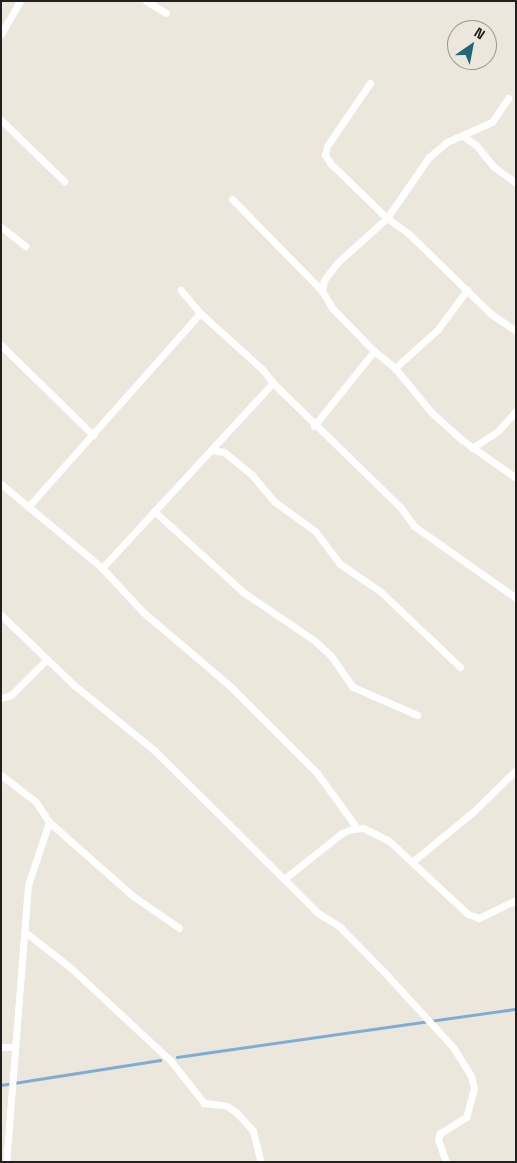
<!DOCTYPE html>
<style>
body{margin:0}
#map{position:relative;width:517px;height:1163px;overflow:hidden;background:#ebe7dc;font-family:"Space Grotesk",sans-serif}
div>[style]{position:absolute}
.stream>*{height:2.5px;margin:-1.25px;padding:0 1.25px;transform-origin:1.25px;border-radius:1.25px;background:#80abd5}
.minor>*{height:7px;margin:-3.5px;padding:0 3.5px;transform-origin:3.5px;border-radius:3.5px;background:#fff}
span{translate:-50% -50%;white-space:nowrap;text-align:center;line-height:1.15;-webkit-text-stroke:4px #ebe7dc;paint-order:stroke}
.frame{position:absolute;inset:0;border:2px solid #21201c;pointer-events:none}
.north{position:absolute;left:447px;top:20px;width:50px;height:50px;box-sizing:border-box;background:#ebe7dc;border:1px solid #9a978f;border-radius:50%;rotate:33deg;font-size:14px;font-weight:700;line-height:20px;text-align:center;color:#21201c}
.north::after{content:'';display:block;margin:auto;width:18px;height:22px;background:#216777;clip-path:polygon(50% 0,100% 100%,50% 72%,0 100%)}
</style>
<div id="map">
<div class="stream">
<div style="left:177px;top:1057px;width:342px;rotate:-8.1deg"></div>
<div style="left:1px;top:1085px;width:161px;rotate:-8.9deg"></div>
</div>
<div class="minor">
<div style="left:146px;top:1px;width:23px;rotate:31deg"></div>
<div style="left:1px;top:34px;width:38px;rotate:-60deg"></div>
<div style="left:370px;top:83px;width:76px;rotate:124.3deg"></div>
<div style="left:327px;top:146px;width:9px;rotate:103deg"></div>
<div style="left:325px;top:155px;width:11px;rotate:56deg"></div>
<div style="left:331px;top:164px;width:78px;rotate:44deg"></div>
<div style="left:387px;top:218px;width:26px;rotate:36deg"></div>
<div style="left:408px;top:233px;width:116px;rotate:44.3deg"></div>
<div style="left:491px;top:314px;width:30px;rotate:34deg"></div>
<div style="left:1px;top:120px;width:88px;rotate:44.1deg"></div>
<div style="left:463px;top:136px;width:16px;rotate:35deg"></div>
<div style="left:476px;top:145px;width:28px;rotate:51deg"></div>
<div style="left:494px;top:167px;width:27px;rotate:36deg"></div>
<div style="left:232px;top:199px;width:129px;rotate:45.6deg"></div>
<div style="left:1px;top:227px;width:31px;rotate:38deg"></div>
<div style="left:1px;top:345px;width:129px;rotate:44.4deg"></div>
<div style="left:374px;top:351px;width:27px;rotate:39deg"></div>
<div style="left:395px;top:368px;width:57px;rotate:50.7deg"></div>
<div style="left:431px;top:412px;width:42px;rotate:42.1deg"></div>
<div style="left:462px;top:440px;width:66px;rotate:35.1deg"></div>
<div style="left:395px;top:368px;width:58px;rotate:-42.2deg"></div>
<div style="left:438px;top:329px;width:49px;rotate:-53.4deg"></div>
<div style="left:273px;top:383px;width:179px;rotate:44.3deg"></div>
<div style="left:401px;top:508px;width:22px;rotate:54deg"></div>
<div style="left:414px;top:526px;width:125px;rotate:35.2deg"></div>
<div style="left:314px;top:426px;width:96px;rotate:-51.3deg"></div>
<div style="left:374px;top:351px;width:60px;rotate:-134.3deg"></div>
<div style="left:332px;top:308px;width:20px;rotate:-120deg"></div>
<div style="left:322px;top:291px;width:11px;rotate:-80deg"></div>
<div style="left:324px;top:280px;width:23px;rotate:-52deg"></div>
<div style="left:338px;top:262px;width:66px;rotate:-41.9deg"></div>
<div style="left:387px;top:218px;width:74px;rotate:-55.5deg"></div>
<div style="left:429px;top:157px;width:23px;rotate:-40deg"></div>
<div style="left:447px;top:142px;width:49px;rotate:-24deg"></div>
<div style="left:492px;top:122px;width:29px;rotate:-56deg"></div>
<div style="left:472px;top:448px;width:31px;rotate:-33deg"></div>
<div style="left:498px;top:431px;width:27px;rotate:-48deg"></div>
<div style="left:211px;top:450px;width:13px;rotate:9deg"></div>
<div style="left:224px;top:452px;width:36px;rotate:39deg"></div>
<div style="left:252px;top:475px;width:35px;rotate:50deg"></div>
<div style="left:275px;top:502px;width:49px;rotate:35.9deg"></div>
<div style="left:315px;top:531px;width:41px;rotate:52.9deg"></div>
<div style="left:340px;top:564px;width:50px;rotate:34.3deg"></div>
<div style="left:381px;top:592px;width:109px;rotate:43.5deg"></div>
<div style="left:1px;top:484px;width:131px;rotate:39.7deg"></div>
<div style="left:102px;top:568px;width:60px;rotate:47deg"></div>
<div style="left:143px;top:612px;width:116px;rotate:40.4deg"></div>
<div style="left:231px;top:687px;width:122px;rotate:45deg"></div>
<div style="left:317px;top:773px;width:68px;rotate:54deg"></div>
<div style="left:28px;top:507px;width:259px;rotate:-48.4deg"></div>
<div style="left:154px;top:511px;width:120px;rotate:42.3deg"></div>
<div style="left:243px;top:592px;width:87px;rotate:34.2deg"></div>
<div style="left:315px;top:641px;width:22px;rotate:43deg"></div>
<div style="left:331px;top:656px;width:38px;rotate:55deg"></div>
<div style="left:353px;top:687px;width:70px;rotate:23.6deg"></div>
<div style="left:102px;top:568px;width:252px;rotate:-47.3deg"></div>
<div style="left:273px;top:383px;width:18px;rotate:-128deg"></div>
<div style="left:262px;top:369px;width:84px;rotate:-137.9deg"></div>
<div style="left:200px;top:313px;width:30px;rotate:-130deg"></div>
<div style="left:1px;top:615px;width:101px;rotate:43.8deg"></div>
<div style="left:74px;top:685px;width:103px;rotate:39.1deg"></div>
<div style="left:154px;top:750px;width:183px;rotate:44.8deg"></div>
<div style="left:284px;top:879px;width:74px;rotate:-38.4deg"></div>
<div style="left:342px;top:833px;width:11px;rotate:-22deg"></div>
<div style="left:352px;top:829px;width:11px;rotate:-5deg"></div>
<div style="left:363px;top:828px;width:28px;rotate:26deg"></div>
<div style="left:388px;top:840px;width:109px;rotate:42.8deg"></div>
<div style="left:468px;top:914px;width:12px;rotate:20deg"></div>
<div style="left:479px;top:918px;width:41px;rotate:-25.9deg"></div>
<div style="left:1px;top:698px;width:10px;rotate:-17deg"></div>
<div style="left:11px;top:695px;width:51px;rotate:-45deg"></div>
<div style="left:1px;top:775px;width:44px;rotate:37.6deg"></div>
<div style="left:36px;top:802px;width:24px;rotate:57deg"></div>
<div style="left:49px;top:822px;width:66px;rotate:108.4deg"></div>
<div style="left:28px;top:885px;width:278px;rotate:94.5deg"></div>
<div style="left:49px;top:822px;width:112px;rotate:41.4deg"></div>
<div style="left:133px;top:896px;width:56px;rotate:34.8deg"></div>
<div style="left:412px;top:862px;width:80px;rotate:-39.4deg"></div>
<div style="left:474px;top:811px;width:59px;rotate:-44.3deg"></div>
<div style="left:284px;top:879px;width:48px;rotate:45deg"></div>
<div style="left:318px;top:913px;width:26px;rotate:32deg"></div>
<div style="left:340px;top:927px;width:66px;rotate:45.6deg"></div>
<div style="left:386px;top:974px;width:99px;rotate:47.5deg"></div>
<div style="left:453px;top:1047px;width:34px;rotate:58deg"></div>
<div style="left:471px;top:1076px;width:12px;rotate:76deg"></div>
<div style="left:474px;top:1088px;width:30px;rotate:105deg"></div>
<div style="left:466px;top:1117px;width:31px;rotate:148deg"></div>
<div style="left:440px;top:1133px;width:6px;rotate:108deg"></div>
<div style="left:438px;top:1139px;width:24px;rotate:71deg"></div>
<div style="left:25px;top:932px;width:60px;rotate:38.2deg"></div>
<div style="left:72px;top:969px;width:134px;rotate:42.9deg"></div>
<div style="left:170px;top:1060px;width:55px;rotate:51.7deg"></div>
<div style="left:204px;top:1103px;width:23px;rotate:7deg"></div>
<div style="left:227px;top:1106px;width:12px;rotate:35deg"></div>
<div style="left:237px;top:1113px;width:24px;rotate:48deg"></div>
<div style="left:253px;top:1131px;width:32px;rotate:76deg"></div>
<div style="left:1px;top:1047px;width:14px"></div>
</div>
<div class="frame"></div>
<div class="north">N</div>
</div>
